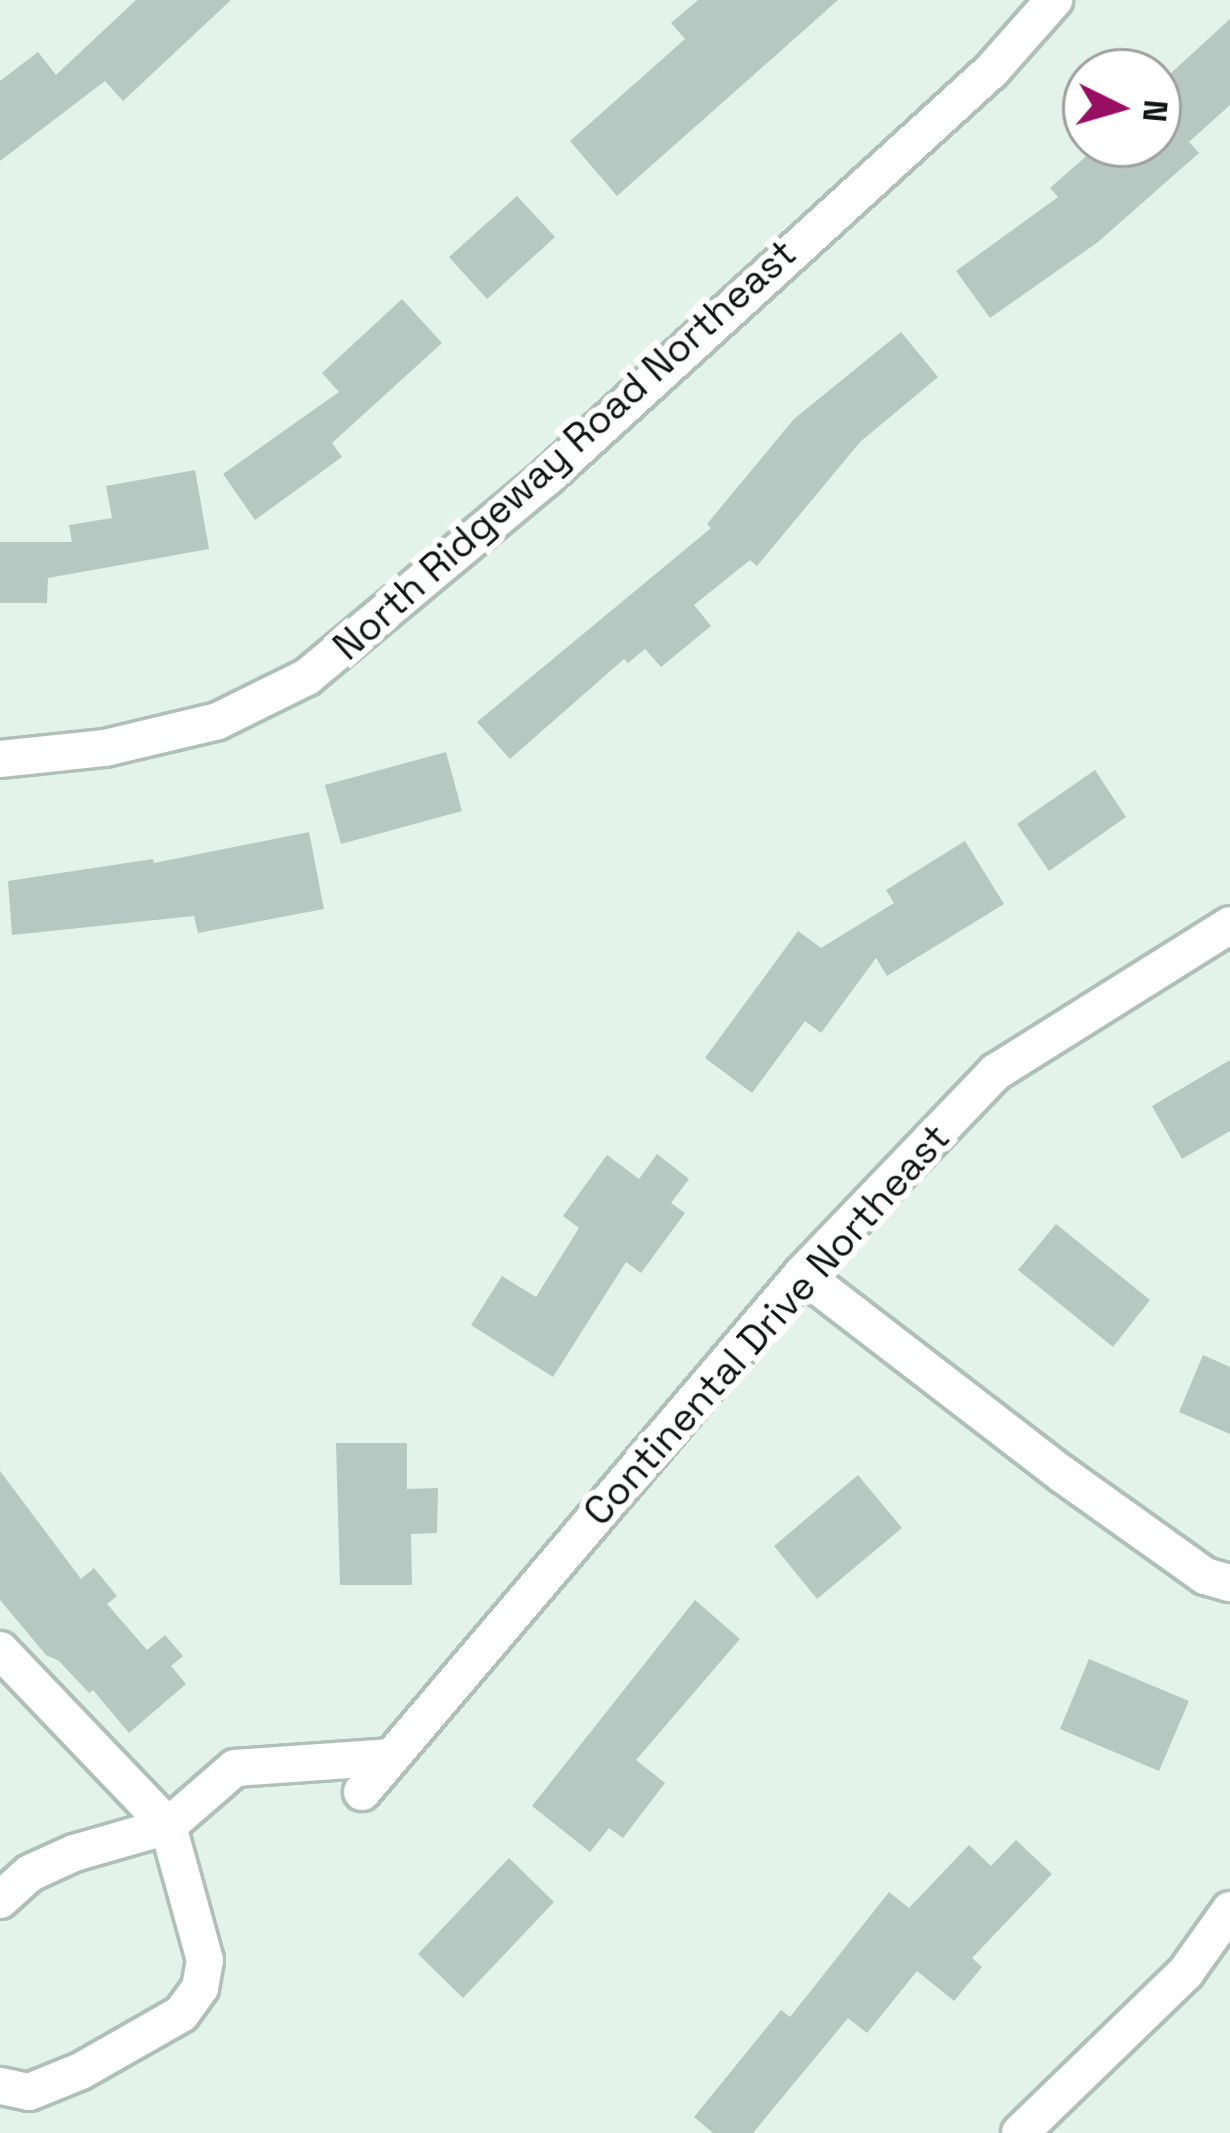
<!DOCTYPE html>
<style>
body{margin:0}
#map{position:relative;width:1230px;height:2133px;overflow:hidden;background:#e3f3ec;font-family:"Space Grotesk",sans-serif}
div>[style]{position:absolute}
.building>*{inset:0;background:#b7c7c1}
.roads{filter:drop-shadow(3px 0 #afbfb9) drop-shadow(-3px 0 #afbfb9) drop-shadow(0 3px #afbfb9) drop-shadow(0 -3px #afbfb9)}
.street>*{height:36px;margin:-18px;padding:0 18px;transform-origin:18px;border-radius:18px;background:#fff}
span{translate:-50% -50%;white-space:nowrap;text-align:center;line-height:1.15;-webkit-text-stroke:12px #fff;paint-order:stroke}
.street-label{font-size:39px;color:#0f1512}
.north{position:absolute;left:1062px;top:48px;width:120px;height:120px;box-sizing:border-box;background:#fff;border:3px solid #9fa1a0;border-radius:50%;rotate:95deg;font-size:33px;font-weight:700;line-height:48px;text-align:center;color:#0f1512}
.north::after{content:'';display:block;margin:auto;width:42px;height:54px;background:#980e62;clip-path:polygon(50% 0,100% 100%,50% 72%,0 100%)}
</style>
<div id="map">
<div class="building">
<div style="clip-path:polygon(136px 0,231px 0,123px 101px,105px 81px,0 161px,0 81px,38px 52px,56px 75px)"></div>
<div style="clip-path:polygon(698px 0,838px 0,617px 196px,570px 141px,685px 39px,671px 23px)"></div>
<div style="clip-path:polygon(1230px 19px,1230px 105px,1189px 142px,1199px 153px,1098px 242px,990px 318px,956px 271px,1058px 197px,1050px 188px,1100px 144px,1158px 144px,1158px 85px)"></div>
<div style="clip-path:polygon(517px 196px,555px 237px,487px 299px,449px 257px)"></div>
<div style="clip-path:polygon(402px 299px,442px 343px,332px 443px,342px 457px,255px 520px,223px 474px,339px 392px,322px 373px)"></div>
<div style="clip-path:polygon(901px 332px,938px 377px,860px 442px,757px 566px,750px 560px,694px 605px,711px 626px,661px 667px,645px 649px,628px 663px,624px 659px,510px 759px,477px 722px,711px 528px,707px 524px,794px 419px)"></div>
<div style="clip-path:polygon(195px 470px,209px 549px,48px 578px,47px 603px,0 603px,0 542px,72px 542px,69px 525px,112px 518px,106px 486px)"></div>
<div style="clip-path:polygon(446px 752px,462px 811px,341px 844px,325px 785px)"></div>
<div style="clip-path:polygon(1095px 770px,1126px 817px,1049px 871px,1017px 824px)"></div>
<div style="clip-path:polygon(309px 832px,324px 909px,198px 933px,194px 916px,12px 935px,8px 881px,153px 859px,154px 863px)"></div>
<div style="clip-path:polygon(965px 841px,1004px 904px,887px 976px,876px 958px,821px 1033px,805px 1021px,752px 1093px,705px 1058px,798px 931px,821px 948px,894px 903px,886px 890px)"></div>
<div style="clip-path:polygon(1230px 1060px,1230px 1131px,1182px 1159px,1152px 1106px)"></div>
<div style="clip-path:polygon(657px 1154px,689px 1179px,671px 1203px,685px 1213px,641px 1273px,626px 1262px,553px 1377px,471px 1325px,502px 1276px,536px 1297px,579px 1228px,563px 1216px,607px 1155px,639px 1179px)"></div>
<div style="clip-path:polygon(1056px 1224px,1150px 1300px,1113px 1347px,1018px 1270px)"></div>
<div style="clip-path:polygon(1203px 1355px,1230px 1367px,1230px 1434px,1179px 1412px)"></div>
<div style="clip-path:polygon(336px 1443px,407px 1443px,407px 1489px,438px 1488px,437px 1533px,411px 1534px,412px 1585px,340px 1585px)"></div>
<div style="clip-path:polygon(0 1471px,81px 1579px,94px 1568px,117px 1596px,107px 1604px,147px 1650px,165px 1635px,183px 1656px,171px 1666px,186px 1684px,129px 1733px,93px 1690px,89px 1693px,59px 1661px,46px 1655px,0 1600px)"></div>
<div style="clip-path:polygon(858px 1475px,902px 1528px,817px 1599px,774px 1546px)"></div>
<div style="clip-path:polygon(695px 1600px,740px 1639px,636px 1760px,665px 1783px,623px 1838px,609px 1828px,590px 1852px,532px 1806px)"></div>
<div style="clip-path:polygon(1089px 1659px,1189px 1701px,1159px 1771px,1060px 1729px)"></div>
<div style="clip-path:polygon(1016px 1840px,1052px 1874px,972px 1958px,982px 1967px,954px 2001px,917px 1971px,867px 2033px,848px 2018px,753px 2133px,713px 2133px,694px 2117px,781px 2010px,790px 2017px,889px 1892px,909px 1908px,969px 1845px,991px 1866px)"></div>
<div style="clip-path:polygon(509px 1858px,554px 1902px,463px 1998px,418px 1954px)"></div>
</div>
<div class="roads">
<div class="street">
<div style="left:0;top:759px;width:106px;rotate:-6deg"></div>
<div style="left:105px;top:748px;width:116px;rotate:-13.4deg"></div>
<div style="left:218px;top:721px;width:99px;rotate:-26.3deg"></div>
<div style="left:307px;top:677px;width:314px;rotate:-39.8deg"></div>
<div style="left:548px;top:476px;width:602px;rotate:-42.44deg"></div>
<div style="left:992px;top:70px;width:94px;rotate:-48.5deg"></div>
<div style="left:802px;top:1274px;width:328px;rotate:37.6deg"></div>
<div style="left:1062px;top:1474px;width:176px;rotate:35.5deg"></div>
<div style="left:1205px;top:1576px;width:26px;rotate:16deg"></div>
<div style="left:0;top:1650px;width:243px;rotate:46.3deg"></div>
<div style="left:168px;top:1826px;width:139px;rotate:74.6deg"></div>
<div style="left:205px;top:1960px;width:28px;rotate:100deg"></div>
<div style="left:200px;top:1988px;width:32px;rotate:126deg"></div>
<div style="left:181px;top:2014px;width:115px;rotate:150.3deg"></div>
<div style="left:81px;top:2071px;width:56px;rotate:158deg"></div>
<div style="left:29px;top:2092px;width:30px;rotate:-168deg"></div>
<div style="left:362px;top:1792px;width:680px;rotate:-49.65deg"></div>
<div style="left:802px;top:1274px;width:280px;rotate:-46.2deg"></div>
<div style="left:996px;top:1072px;width:276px;rotate:-32.1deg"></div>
<div style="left:0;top:1900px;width:40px;rotate:-42deg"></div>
<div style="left:30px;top:1873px;width:48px;rotate:-24.4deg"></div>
<div style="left:74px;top:1853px;width:98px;rotate:-16deg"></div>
<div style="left:168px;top:1826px;width:89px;rotate:-40.9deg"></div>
<div style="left:235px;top:1768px;width:157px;rotate:-4deg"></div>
<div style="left:1020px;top:2133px;width:231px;rotate:-44.1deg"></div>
<div style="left:1186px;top:1972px;width:76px;rotate:-54.6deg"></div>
</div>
</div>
<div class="street-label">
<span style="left:565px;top:450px;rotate:-42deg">North Ridgeway Road Northeast</span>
<span style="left:767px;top:1325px;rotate:-48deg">Continental Drive Northeast</span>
</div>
<div class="north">N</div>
</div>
